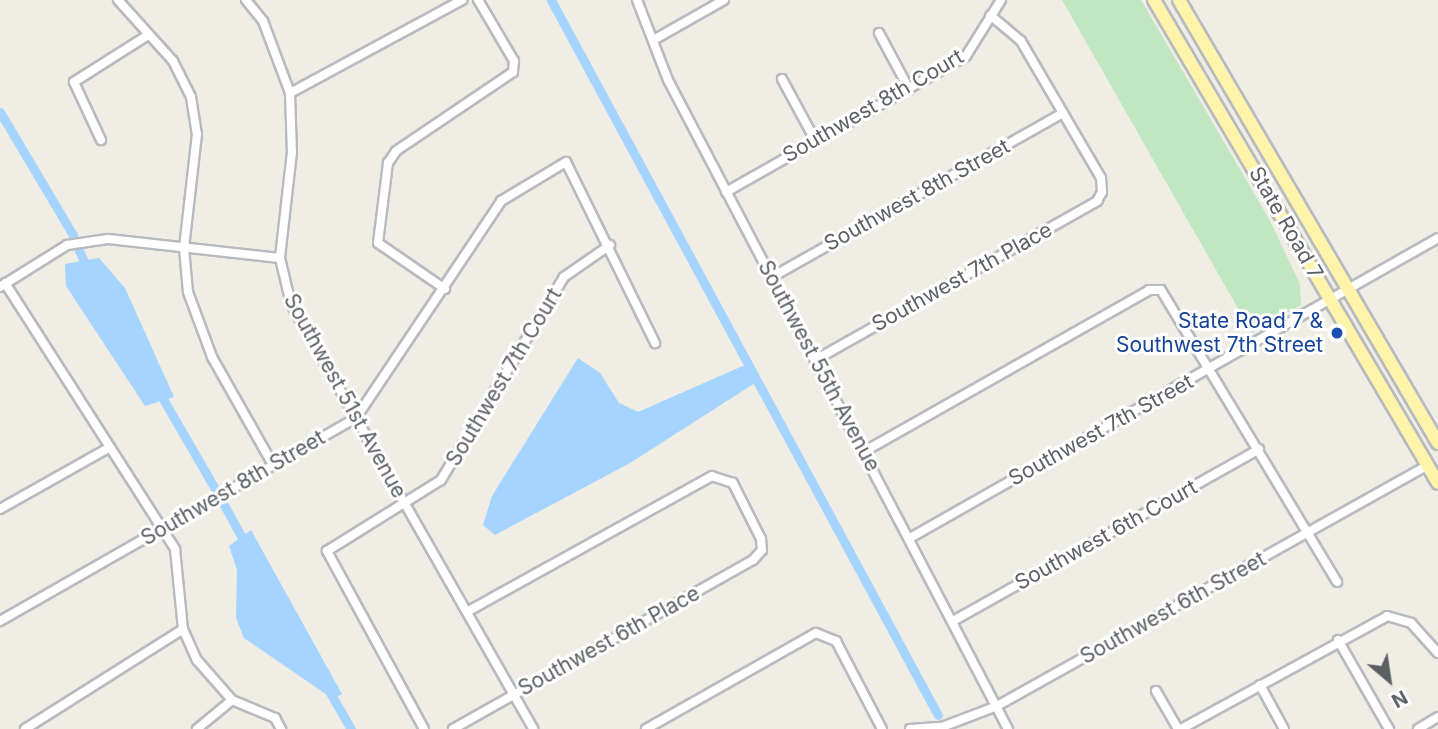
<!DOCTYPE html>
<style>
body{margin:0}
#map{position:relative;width:1438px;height:729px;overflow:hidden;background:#efede4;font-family:Inter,sans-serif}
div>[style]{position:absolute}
.green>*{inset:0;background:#c0e7c1}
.water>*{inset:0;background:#a4d4ff}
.canal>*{height:9px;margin:-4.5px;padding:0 4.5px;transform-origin:4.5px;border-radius:4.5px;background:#a4d4ff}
.roads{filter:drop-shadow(2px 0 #b7babf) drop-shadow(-2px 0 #b7babf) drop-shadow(0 2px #b7babf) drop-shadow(0 -2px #b7babf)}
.street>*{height:8px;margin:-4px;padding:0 4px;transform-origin:4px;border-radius:4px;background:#fff}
.primary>*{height:12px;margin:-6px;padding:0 6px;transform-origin:6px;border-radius:6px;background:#fff4a9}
.dots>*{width:19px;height:19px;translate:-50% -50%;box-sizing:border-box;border:4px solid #fff;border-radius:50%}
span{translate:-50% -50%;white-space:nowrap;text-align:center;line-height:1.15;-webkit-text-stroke:6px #fff;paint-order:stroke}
.street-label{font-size:21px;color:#5c6065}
.transit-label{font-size:21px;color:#164399}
.right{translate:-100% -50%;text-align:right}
.north{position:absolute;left:1354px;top:645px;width:70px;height:70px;-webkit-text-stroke:5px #fff;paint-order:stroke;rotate:151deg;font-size:19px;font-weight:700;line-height:28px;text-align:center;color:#5c6065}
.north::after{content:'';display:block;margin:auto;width:24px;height:32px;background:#5c6065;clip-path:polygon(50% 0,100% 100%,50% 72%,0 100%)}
</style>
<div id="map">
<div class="green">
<div style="clip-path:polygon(1062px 0,1141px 0,1269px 219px,1300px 284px,1301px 305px,1252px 333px)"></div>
</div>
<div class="water">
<div style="clip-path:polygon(99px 258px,125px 288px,174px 397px,145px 406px,66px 286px,65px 264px)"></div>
<div style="clip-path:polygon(578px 358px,600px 373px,619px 403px,638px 412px,745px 365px,755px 383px,630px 463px,495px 535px,483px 525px,492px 496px)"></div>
<div style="clip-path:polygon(251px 530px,342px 694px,333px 699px,244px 638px,236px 618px,237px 570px,229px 546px)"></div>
</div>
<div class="canal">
<div style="left:551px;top:0;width:813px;rotate:61.58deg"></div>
<div style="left:0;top:112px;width:143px;rotate:59.3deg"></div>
<div style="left:79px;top:250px;width:23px;rotate:67deg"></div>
<div style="left:159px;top:392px;width:110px;rotate:59.9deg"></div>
<div style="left:223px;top:503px;width:48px;rotate:61.3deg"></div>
<div style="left:329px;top:691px;width:44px;rotate:59.9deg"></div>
</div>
<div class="roads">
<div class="street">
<div style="left:118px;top:0;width:82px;rotate:48deg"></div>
<div style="left:173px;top:61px;width:40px;rotate:63.4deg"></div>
<div style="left:191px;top:97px;width:37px;rotate:81deg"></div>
<div style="left:197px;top:134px;width:115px;rotate:96.5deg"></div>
<div style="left:184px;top:248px;width:44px;rotate:84.8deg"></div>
<div style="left:188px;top:292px;width:69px;rotate:69.7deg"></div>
<div style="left:212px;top:357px;width:124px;rotate:60.5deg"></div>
<div style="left:246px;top:0;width:27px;rotate:51deg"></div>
<div style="left:263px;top:21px;width:77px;rotate:69.4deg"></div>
<div style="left:290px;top:93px;width:59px;rotate:88.1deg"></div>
<div style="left:292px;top:152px;width:107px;rotate:96.5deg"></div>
<div style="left:280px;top:258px;width:47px;rotate:76.6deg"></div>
<div style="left:291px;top:304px;width:489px;rotate:60.3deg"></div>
<div style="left:637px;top:0;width:86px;rotate:68.8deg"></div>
<div style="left:668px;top:80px;width:733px;rotate:62.35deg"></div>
<div style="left:879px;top:33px;width:64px;rotate:61.8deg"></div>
<div style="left:657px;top:38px;width:77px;rotate:-29.6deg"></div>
<div style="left:782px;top:79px;width:69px;rotate:61.6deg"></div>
<div style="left:290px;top:93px;width:196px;rotate:-28.4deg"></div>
<div style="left:101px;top:140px;width:64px;rotate:-115deg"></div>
<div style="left:74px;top:82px;width:88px;rotate:-32.4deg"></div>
<div style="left:726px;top:192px;width:276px;rotate:-29.5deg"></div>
<div style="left:966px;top:56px;width:66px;rotate:-58deg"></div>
<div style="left:772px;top:277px;width:334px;rotate:-29.4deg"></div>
<div style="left:5px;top:283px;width:316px;rotate:57.4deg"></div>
<div style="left:175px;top:549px;width:80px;rotate:84.3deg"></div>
<div style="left:183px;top:629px;width:34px;rotate:66deg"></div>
<div style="left:197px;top:660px;width:53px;rotate:48.8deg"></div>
<div style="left:232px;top:700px;width:47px;rotate:22.7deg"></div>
<div style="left:275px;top:718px;width:13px;rotate:61deg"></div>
<div style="left:0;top:287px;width:79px;rotate:-32.1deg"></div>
<div style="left:67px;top:245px;width:41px;rotate:-8.3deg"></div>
<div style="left:108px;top:239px;width:173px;rotate:6.3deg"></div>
<div style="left:445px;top:289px;width:81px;rotate:-145.5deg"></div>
<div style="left:378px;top:243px;width:81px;rotate:-82.9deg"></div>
<div style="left:388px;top:163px;width:14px;rotate:-56deg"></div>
<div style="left:396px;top:151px;width:141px;rotate:-34deg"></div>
<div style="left:513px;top:72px;width:11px;rotate:-85deg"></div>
<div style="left:514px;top:61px;width:71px;rotate:-120.5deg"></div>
<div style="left:817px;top:359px;width:322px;rotate:-29.4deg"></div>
<div style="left:1097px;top:201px;width:10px;rotate:-61deg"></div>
<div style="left:1102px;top:192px;width:14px;rotate:-94deg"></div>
<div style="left:1101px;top:178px;width:159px;rotate:-120.3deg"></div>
<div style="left:1021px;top:41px;width:40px;rotate:-140deg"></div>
<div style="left:865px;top:451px;width:326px;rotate:-29.5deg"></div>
<div style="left:1149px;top:290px;width:12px"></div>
<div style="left:1161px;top:290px;width:341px;rotate:58.9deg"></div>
<div style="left:0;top:509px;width:126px;rotate:-29.4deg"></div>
<div style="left:910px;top:538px;width:607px;rotate:-29.6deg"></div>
<div style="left:0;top:621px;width:410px;rotate:-29.7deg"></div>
<div style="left:356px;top:418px;width:261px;rotate:-56.2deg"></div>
<div style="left:501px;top:201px;width:76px;rotate:-31deg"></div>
<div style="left:566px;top:162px;width:202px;rotate:63.8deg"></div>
<div style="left:953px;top:621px;width:351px;rotate:-29.3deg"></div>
<div style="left:1338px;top:640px;width:103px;rotate:60.2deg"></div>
<div style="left:1260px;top:685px;width:50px;rotate:61.4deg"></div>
<div style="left:1156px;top:691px;width:44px;rotate:59.9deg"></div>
<div style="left:25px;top:729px;width:187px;rotate:-32.3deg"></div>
<div style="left:197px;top:729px;width:45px;rotate:-39.6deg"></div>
<div style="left:424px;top:729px;width:203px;rotate:-118.6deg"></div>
<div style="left:327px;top:551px;width:134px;rotate:-31.9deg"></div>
<div style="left:441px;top:480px;width:237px;rotate:-58.8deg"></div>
<div style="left:564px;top:277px;width:56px;rotate:-34.8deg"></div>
<div style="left:453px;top:729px;width:344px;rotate:-29.4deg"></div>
<div style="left:753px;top:560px;width:13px;rotate:-48deg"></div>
<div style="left:762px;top:550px;width:11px;rotate:-95deg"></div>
<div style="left:761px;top:539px;width:63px;rotate:-116.6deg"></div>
<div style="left:733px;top:483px;width:22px;rotate:-162deg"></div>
<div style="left:712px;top:476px;width:280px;rotate:151deg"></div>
<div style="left:646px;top:729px;width:195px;rotate:-29.5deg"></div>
<div style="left:816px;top:633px;width:22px;rotate:22deg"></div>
<div style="left:836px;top:641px;width:99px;rotate:62.4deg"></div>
<div style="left:910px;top:729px;width:32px;rotate:-4deg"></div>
<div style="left:942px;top:727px;width:59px;rotate:-20.9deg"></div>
<div style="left:997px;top:706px;width:494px;rotate:-29.2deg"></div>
<div style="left:1181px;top:729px;width:235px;rotate:-28.7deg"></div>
<div style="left:1387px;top:616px;width:25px;rotate:16deg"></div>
<div style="left:1411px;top:623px;width:40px;rotate:48deg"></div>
<div style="left:1418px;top:729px;width:23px;rotate:-31deg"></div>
</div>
<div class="primary">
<div style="left:1154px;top:0;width:560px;rotate:59.54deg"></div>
<div style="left:1179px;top:0;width:513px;rotate:59.69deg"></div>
</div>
</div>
<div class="dots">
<div style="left:1337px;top:333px;background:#1a4fb4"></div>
</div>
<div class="street-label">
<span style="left:873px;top:106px;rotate:-30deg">Southwest 8th Court</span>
<span style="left:917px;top:195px;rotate:-29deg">Southwest 8th Street</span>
<span style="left:1286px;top:223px;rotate:60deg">State Road 7</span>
<span style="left:962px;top:277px;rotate:-29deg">Southwest 7th Place</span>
<span style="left:819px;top:366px;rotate:62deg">Southwest 55th Avenue</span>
<span style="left:504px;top:377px;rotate:-59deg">Southwest 7th Court</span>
<span style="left:345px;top:396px;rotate:61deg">Southwest 51st Avenue</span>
<span style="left:1101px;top:430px;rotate:-29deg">Southwest 7th Street</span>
<span style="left:233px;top:488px;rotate:-30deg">Southwest 8th Street</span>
<span style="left:1106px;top:535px;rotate:-29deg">Southwest 6th Court</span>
<span style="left:1173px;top:608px;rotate:-29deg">Southwest 6th Street</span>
<span style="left:609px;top:641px;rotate:-29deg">Southwest 6th Place</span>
</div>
<div class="transit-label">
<span class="right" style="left:1323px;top:333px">State Road 7 &amp;<br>Southwest 7th Street</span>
</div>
<div class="north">N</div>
</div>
